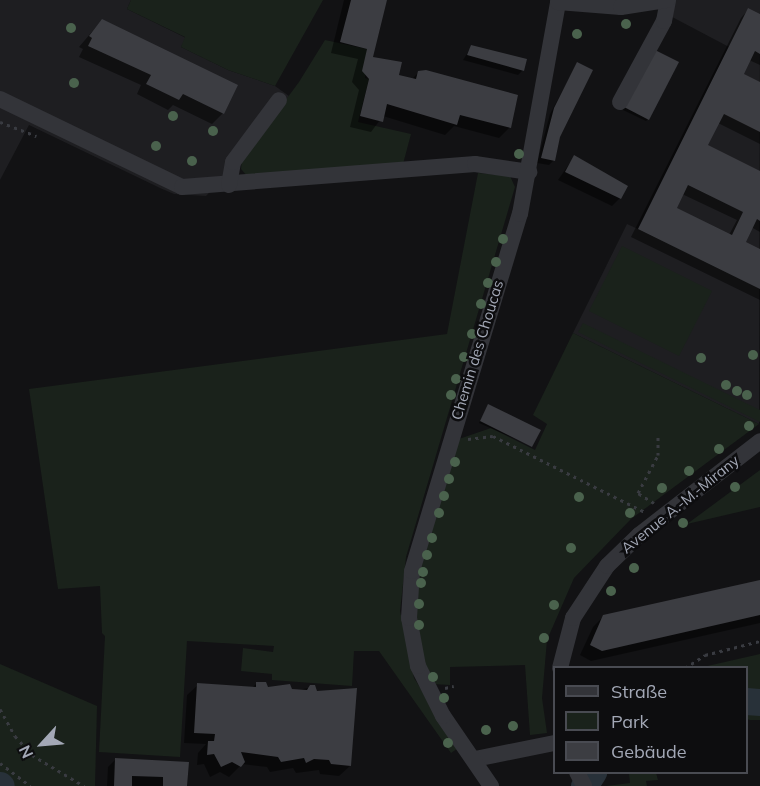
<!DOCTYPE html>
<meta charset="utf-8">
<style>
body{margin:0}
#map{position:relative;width:760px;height:786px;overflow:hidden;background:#121214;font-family:Mulish,sans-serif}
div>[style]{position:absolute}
.built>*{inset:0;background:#1e1e21}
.green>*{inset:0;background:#1a221b}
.shadow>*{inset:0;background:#0007}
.river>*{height:27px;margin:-13.5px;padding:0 13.5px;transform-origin:13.5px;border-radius:13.5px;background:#283139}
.building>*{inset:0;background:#3c3d42}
.path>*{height:3px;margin-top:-1.5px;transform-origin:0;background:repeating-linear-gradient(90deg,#393b41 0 3px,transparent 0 7.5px)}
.minor>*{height:16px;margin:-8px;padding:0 8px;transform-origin:8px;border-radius:8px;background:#333439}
.trees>*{width:10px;height:10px;margin:-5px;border-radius:50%;background:#4a624d}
span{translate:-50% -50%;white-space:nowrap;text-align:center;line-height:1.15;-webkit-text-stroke:5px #0d0d0f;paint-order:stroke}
.street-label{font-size:15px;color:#a3a8b6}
.legend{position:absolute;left:553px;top:666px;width:195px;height:108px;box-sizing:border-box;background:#0d0d0f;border:2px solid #494b52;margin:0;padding:8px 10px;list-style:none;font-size:18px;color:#a3a8b6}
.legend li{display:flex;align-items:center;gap:12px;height:30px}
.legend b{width:30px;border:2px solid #494b52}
.north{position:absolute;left:12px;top:714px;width:60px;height:60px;-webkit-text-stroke:4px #0d0d0f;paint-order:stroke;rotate:244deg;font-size:16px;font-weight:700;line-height:24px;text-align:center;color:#a3a8b6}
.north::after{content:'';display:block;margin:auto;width:21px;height:27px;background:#a3a8b6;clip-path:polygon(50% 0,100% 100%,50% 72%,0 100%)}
</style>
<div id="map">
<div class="built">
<div style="clip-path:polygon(0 0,131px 0,127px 9px,186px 38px,181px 47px,228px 70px,275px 86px,289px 96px,242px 159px,206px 196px,174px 194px,160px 188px,29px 125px,0 180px)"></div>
<div style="clip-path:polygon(640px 0,760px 0,759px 424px,573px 333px,627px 224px,638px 229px,729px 47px)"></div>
</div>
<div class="green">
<div style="clip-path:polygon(131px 0,323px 0,275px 86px,228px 70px,181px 47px,185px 37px,127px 9px)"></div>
<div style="clip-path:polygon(325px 40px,367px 49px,365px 78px,369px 79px,358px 122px,411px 134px,403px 164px,247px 176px,241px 169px,242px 159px,299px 82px)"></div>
<div style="clip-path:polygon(478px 173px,510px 176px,515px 187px,406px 557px,400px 611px,414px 678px,458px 748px,451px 753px,379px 651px,354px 651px,352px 686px,272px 680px,272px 674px,241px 671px,243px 648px,273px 652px,274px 646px,187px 641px,180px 757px,99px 752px,105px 636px,102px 633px,100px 586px,58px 589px,29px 389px,447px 334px)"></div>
<div style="clip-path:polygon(622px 246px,712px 291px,679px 356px,589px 311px)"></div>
<div style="clip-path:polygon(583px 323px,760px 410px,760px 422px,578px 332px)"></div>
<div style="clip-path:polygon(573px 333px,759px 424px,631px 519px,574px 578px,547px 640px,542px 698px,547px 733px,530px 735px,525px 665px,450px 667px,450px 685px,433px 684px,421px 656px,415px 626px,417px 581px,456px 440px,491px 428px,535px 450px,547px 424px,533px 415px)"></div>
<div style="clip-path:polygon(760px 470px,760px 507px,687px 524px)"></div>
<div style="clip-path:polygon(760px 654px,760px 720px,750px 720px,747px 719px,746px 668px,703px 667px)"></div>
<div style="clip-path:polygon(0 664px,97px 706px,95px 786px,0 786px)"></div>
<div style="clip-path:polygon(629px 773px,656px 773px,658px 780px,646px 781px,647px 786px,606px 786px,630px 783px)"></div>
</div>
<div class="shadow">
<div style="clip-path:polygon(344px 0,385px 0,371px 58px,398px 76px,412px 79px,419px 72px,510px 127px,499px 138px,454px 126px,445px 135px,383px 116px,371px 132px,350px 127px,359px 90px,352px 82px,358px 59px,331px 53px)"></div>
<div style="clip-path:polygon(evenodd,748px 10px,760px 16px,760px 65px,749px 60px,742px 75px,760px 84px,760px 144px,718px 123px,706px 146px,760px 172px,760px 232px,751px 227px,744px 242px,760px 251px,760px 300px,631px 237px,741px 18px,748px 10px,682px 194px,737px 220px,729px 235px,675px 209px,682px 194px)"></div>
<div style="clip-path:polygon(102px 20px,223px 113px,212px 124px,173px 105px,168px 110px,137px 94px,141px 85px,79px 57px,83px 49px,79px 47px)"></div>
<div style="clip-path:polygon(472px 46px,523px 70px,518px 75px,463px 60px)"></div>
<div style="clip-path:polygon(652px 53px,648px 119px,646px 121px,623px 110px)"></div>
<div style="clip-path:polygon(577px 64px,554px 160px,549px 165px,537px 163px,550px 114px)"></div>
<div style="clip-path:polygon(574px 157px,620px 198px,612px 206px,558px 180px)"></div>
<div style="clip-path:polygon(488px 406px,531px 446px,479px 423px)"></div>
<div style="clip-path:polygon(760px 581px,760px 623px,591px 661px,580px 655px,593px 627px,604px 616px)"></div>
<div style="clip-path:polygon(257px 683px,267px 689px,292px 691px,314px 687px,316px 692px,355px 689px,350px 766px,339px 776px,320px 774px,319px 770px,296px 773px,293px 768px,270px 772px,267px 767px,242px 764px,229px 777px,220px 772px,210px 777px,204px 764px,197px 765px,198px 753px,206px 744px,184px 743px,187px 695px,198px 685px,252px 688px)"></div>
<div style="clip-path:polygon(116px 759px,188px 763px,186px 786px,107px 786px,108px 767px)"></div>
</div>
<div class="river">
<div style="left:746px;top:701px;width:14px;rotate:4deg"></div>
<div style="left:0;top:785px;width:1px;rotate:45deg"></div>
<div style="left:584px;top:786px;width:17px;rotate:-57deg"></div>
</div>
<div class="building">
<div style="clip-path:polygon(351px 0,387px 0,373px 57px,402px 62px,399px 75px,416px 79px,418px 71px,426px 70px,518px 95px,511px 128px,460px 115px,457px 125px,387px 104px,383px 122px,360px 116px,369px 79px,362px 71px,367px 49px,340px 42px)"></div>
<div style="clip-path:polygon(evenodd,748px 8px,760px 14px,760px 54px,755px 51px,744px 74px,760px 82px,760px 132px,724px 114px,708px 145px,760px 171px,760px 221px,757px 219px,746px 242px,760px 249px,760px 289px,638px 229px,748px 8px,688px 185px,743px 212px,732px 235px,677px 208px,688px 185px)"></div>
<div style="clip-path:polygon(102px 19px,238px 85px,224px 114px,183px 94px,179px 100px,146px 84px,151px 75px,88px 46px,92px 38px,89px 36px)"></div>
<div style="clip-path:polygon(471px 45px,527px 59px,524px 71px,467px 55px)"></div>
<div style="clip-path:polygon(653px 49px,679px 62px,649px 120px,624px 107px)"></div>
<div style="clip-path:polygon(577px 62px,593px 70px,560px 137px,555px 161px,541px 158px,554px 108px)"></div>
<div style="clip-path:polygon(574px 155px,628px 186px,621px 199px,565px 172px)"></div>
<div style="clip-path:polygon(488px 404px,541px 430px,532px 447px,480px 421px)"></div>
<div style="clip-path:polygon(760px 580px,760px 615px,602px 651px,590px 645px,603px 615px)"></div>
<div style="clip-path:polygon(256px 682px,266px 682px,268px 687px,290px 684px,292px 689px,307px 690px,310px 685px,315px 685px,317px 691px,357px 688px,351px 766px,331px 764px,329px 760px,314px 759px,306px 763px,304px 758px,281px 762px,278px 757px,241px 752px,245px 762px,241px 767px,232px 762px,221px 767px,214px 754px,207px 755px,208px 741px,214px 741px,215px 734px,194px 733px,197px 683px,256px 687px)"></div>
<div style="clip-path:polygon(115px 758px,189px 762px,187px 786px,163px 786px,163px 777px,132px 776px,132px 786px,114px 786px)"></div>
</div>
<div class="path">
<div style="left:0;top:122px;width:39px;rotate:21deg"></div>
<div style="left:468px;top:439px;width:25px;rotate:-7deg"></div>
<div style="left:493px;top:436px;width:170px;rotate:26.6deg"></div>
<div style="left:654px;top:503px;width:19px;rotate:-148deg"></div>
<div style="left:638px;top:493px;width:43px;rotate:-62.2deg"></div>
<div style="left:658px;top:455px;width:22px;rotate:-90deg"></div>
<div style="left:685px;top:668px;width:24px;rotate:-33deg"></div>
<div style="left:705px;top:655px;width:57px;rotate:-14.3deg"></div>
<div style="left:445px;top:688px;width:9px;rotate:-13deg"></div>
<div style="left:0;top:709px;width:31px;rotate:61deg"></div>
<div style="left:15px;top:736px;width:25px;rotate:48deg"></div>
<div style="left:32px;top:755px;width:61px;rotate:30.8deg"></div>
<div style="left:0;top:763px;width:38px;rotate:37deg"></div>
</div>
<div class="minor">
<div style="left:0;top:99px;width:202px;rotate:25.8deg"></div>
<div style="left:182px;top:187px;width:294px;rotate:-4.5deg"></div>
<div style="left:475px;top:164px;width:55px;rotate:8.4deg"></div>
<div style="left:620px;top:102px;width:92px;rotate:-61.5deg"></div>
<div style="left:664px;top:21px;width:21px;rotate:-79deg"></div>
<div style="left:229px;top:185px;width:23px;rotate:-80deg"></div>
<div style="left:233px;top:162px;width:77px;rotate:-53.4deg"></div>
<div style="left:560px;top:668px;width:52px;rotate:-75.4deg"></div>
<div style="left:573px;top:618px;width:62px;rotate:-56.8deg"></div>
<div style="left:607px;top:566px;width:45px;rotate:-44.1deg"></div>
<div style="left:639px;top:535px;width:153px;rotate:-37.8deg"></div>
<div style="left:475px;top:759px;width:81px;rotate:-11.4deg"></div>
<div style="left:577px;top:772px;width:16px;rotate:63deg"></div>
<div style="left:491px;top:786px;width:85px;rotate:-124.4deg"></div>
<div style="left:443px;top:716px;width:56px;rotate:-116.6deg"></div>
<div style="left:418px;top:666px;width:49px;rotate:-100.6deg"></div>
<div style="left:409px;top:618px;width:47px;rotate:-86.3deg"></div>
<div style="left:412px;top:571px;width:373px;rotate:-73.2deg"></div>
<div style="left:520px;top:214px;width:215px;rotate:-79.8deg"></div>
<div style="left:558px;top:2px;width:63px;rotate:4.5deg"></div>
<div style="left:621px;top:7px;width:47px;rotate:-8.7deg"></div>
</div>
<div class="trees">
<div style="left:626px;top:24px"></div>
<div style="left:71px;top:28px"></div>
<div style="left:577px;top:34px"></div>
<div style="left:74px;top:83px"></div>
<div style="left:173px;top:116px"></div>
<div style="left:213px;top:131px"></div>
<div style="left:156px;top:146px"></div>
<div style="left:519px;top:154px"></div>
<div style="left:192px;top:161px"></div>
<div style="left:503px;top:239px"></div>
<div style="left:496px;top:262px"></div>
<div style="left:488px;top:283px"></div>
<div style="left:481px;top:304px"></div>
<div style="left:472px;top:334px"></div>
<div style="left:753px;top:355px"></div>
<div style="left:464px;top:357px"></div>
<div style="left:701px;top:358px"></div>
<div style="left:456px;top:379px"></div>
<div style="left:726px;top:385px"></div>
<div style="left:737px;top:391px"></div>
<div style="left:451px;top:395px"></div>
<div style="left:747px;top:395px"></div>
<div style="left:749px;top:426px"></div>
<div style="left:719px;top:449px"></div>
<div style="left:455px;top:462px"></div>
<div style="left:689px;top:471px"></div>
<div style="left:449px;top:479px"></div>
<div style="left:735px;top:487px"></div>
<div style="left:662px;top:488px"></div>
<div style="left:444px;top:496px"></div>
<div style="left:579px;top:497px"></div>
<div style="left:439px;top:513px"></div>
<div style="left:630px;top:513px"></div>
<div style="left:683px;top:523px"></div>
<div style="left:432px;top:538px"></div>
<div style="left:571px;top:548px"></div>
<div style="left:427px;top:555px"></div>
<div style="left:634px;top:568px"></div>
<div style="left:423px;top:572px"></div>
<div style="left:421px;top:583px"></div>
<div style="left:611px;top:591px"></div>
<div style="left:419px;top:604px"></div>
<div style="left:554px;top:605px"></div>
<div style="left:419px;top:625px"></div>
<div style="left:544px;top:638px"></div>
<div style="left:433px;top:677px"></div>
<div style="left:444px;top:698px"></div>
<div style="left:513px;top:726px"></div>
<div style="left:486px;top:730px"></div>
<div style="left:448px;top:743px"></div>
</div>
<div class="street-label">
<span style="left:477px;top:350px;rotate:-73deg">Chemin des Choucas</span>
<span style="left:680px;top:504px;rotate:-39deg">Avenue A.-M.-Mirany</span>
</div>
<ul class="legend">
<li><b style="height:8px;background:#333439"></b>Straße</li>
<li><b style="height:16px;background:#1a221b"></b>Park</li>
<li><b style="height:16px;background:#3c3d42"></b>Gebäude</li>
</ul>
<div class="north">N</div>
</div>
